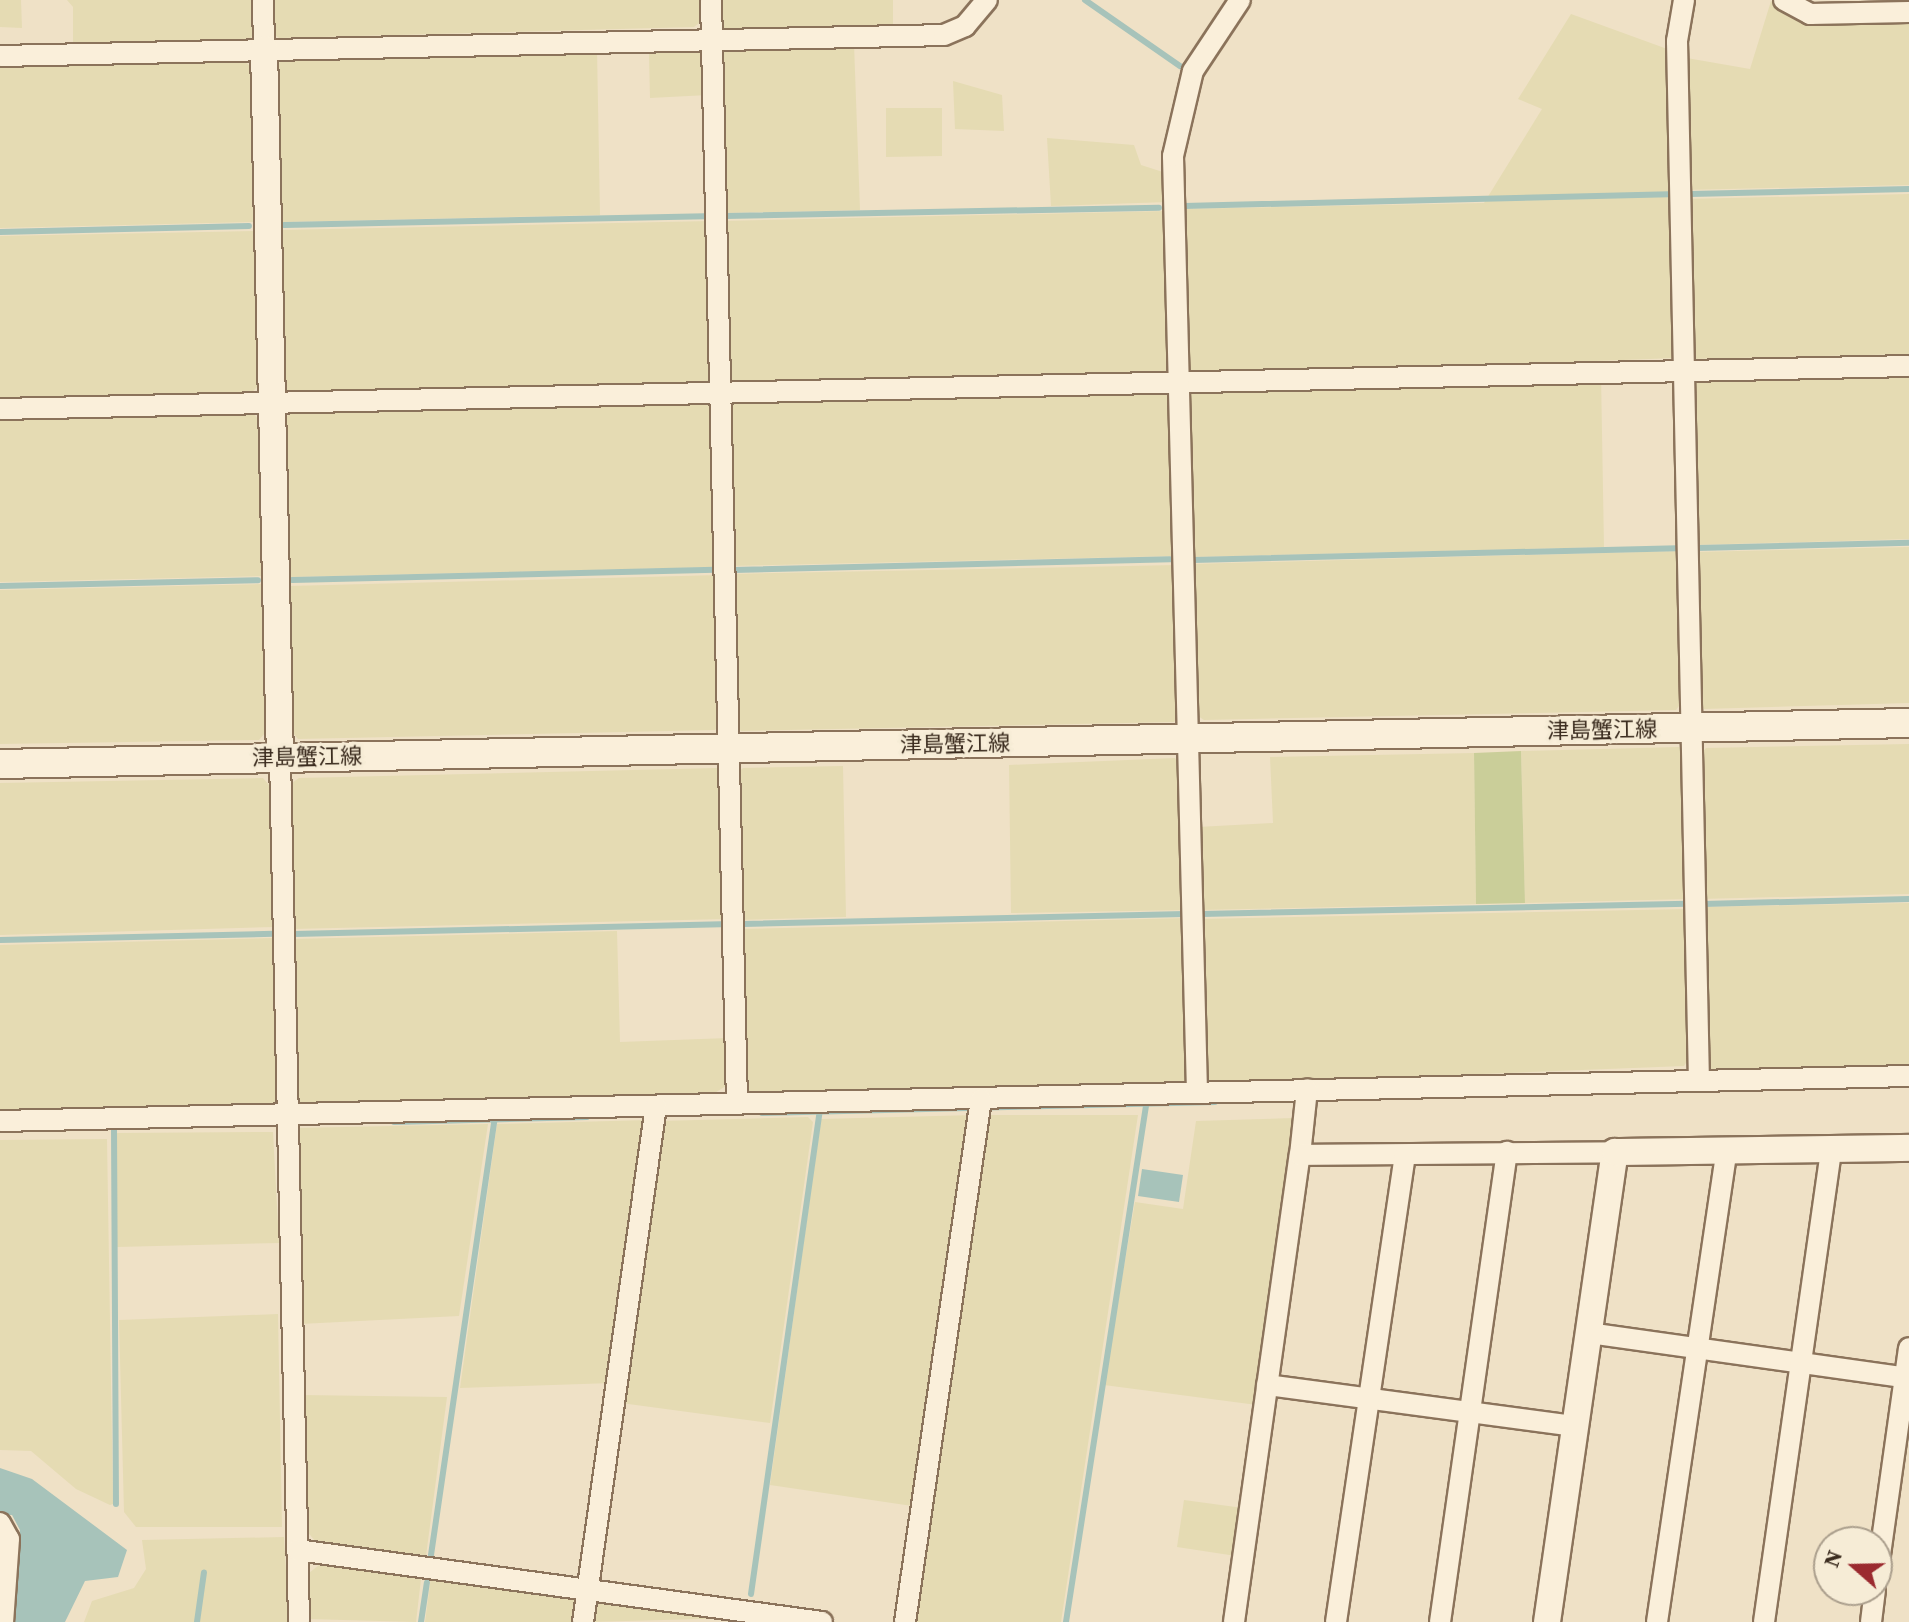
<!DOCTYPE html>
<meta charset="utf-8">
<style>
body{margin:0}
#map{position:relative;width:1909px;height:1622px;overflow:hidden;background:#efe1c6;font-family:"Source Serif 4","Noto Sans JP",serif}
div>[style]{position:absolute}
.farmland>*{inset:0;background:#e5dbb3}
.green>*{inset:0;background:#cace99}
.water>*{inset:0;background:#a7c3ba}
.stream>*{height:6px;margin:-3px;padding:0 3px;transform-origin:3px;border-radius:3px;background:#a7c3ba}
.roads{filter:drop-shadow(2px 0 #8b735b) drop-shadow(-2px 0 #8b735b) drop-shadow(0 2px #8b735b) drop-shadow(0 -2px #8b735b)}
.minor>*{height:20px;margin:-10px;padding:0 10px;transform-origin:10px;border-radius:10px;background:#faefda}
.tertiary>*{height:26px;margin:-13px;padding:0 13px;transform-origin:13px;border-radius:13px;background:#faefda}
.secondary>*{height:28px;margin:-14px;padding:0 14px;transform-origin:14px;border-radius:14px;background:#faefda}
span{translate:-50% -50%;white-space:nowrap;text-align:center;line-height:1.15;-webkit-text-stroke:6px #f6ecd6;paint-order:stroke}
.street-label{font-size:22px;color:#3b2c1f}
.north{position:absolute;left:1813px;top:1526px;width:80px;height:80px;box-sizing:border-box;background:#f6ecd6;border:2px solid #ab9f8d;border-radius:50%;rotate:290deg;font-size:22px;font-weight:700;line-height:32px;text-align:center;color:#3b2c1f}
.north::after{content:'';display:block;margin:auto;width:28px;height:36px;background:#9b2a2f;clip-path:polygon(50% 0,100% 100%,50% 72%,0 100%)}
</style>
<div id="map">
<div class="farmland">
<div style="clip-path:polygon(0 0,21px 0,22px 28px,0 27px)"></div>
<div style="clip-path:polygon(67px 0,253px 0,254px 33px,248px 42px,73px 46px,73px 7px)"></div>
<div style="clip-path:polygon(272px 0,703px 0,704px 19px,694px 27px,279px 38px,272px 33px)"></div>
<div style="clip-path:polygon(717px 0,893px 0,893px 30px,722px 30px)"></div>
<div style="clip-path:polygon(1771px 1px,1810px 20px,1909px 20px,1909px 185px,1684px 190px,1681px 57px,1750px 69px)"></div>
<div style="clip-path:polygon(1571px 14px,1670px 50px,1675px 358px,1192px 376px,1184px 368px,1181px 209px,1484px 203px,1542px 109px,1518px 99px)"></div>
<div style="clip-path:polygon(854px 44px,860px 210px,722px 213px,719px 51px,727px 46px)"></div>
<div style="clip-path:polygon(597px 49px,600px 215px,280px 222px,277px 65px,286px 56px)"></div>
<div style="clip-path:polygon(654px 51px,700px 51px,706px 57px,708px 95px,650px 98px,649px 54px)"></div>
<div style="clip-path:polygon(239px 57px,250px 66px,253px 222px,0 228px,0 64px)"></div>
<div style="clip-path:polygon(953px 81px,1002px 95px,1004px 131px,955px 129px)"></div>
<div style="clip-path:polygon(886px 108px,942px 108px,942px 156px,886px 157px)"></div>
<div style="clip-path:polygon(1047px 138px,1134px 145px,1141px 165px,1166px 173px,1167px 202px,1051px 206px)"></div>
<div style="clip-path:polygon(1909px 194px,1909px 354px,1688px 359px,1684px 199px)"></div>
<div style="clip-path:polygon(1167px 211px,1170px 366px,1164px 376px,734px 387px,727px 378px,722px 221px)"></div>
<div style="clip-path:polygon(710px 221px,711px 387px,293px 396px,284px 387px,280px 230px)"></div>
<div style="clip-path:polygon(254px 231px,257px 387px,248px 397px,0 402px,0 236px)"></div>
<div style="clip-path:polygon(1909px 372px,1909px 539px,1693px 545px,1687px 373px)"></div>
<div style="clip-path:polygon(1601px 375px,1604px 547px,1191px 557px,1186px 401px,1192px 390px)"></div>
<div style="clip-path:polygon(1164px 392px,1171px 400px,1176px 556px,730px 566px,725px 409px,733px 402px)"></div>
<div style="clip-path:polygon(709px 403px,715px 409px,719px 567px,288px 577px,284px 418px,293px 412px)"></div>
<div style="clip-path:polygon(253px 413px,259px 420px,262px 576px,0 582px,0 418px)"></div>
<div style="clip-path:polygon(1909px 547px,1909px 703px,1704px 709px,1696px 699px,1693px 552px)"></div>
<div style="clip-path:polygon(1681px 551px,1685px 698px,1676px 710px,1204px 720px,1195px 714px,1191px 564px)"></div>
<div style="clip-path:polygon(1176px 565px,1180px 714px,1174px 722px,741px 731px,734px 722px,730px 574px)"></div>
<div style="clip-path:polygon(719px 575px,722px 722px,715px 730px,298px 739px,293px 733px,289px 586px)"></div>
<div style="clip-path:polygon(262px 584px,265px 733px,259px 740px,0 744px,0 590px)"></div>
<div style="clip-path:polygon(1909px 744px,1909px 894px,1700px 899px,1697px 758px,1706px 748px)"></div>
<div style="clip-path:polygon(1679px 747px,1688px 757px,1689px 899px,1525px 903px,1521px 751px)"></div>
<div style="clip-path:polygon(1474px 753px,1476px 904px,1199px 910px,1198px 827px,1273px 823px,1270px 757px)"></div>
<div style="clip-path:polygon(1175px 758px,1184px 768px,1186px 910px,1011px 913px,1009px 765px)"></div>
<div style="clip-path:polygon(843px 766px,846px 917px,739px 920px,736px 774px,743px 768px)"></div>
<div style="clip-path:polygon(717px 768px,725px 782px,727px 919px,292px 929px,289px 785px,299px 778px)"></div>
<div style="clip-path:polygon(263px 778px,269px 785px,274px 927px,0 935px,0 783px)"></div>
<div style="clip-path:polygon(1909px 903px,1909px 1066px,1708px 1070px,1700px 907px)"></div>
<div style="clip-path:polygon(1689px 909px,1689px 1058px,1684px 1066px,1207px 1085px,1202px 1080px,1199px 919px)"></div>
<div style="clip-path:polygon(1186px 918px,1186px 1085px,753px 1097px,743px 1089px,739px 929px)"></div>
<div style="clip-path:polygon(617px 931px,620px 1042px,728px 1038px,726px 1086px,713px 1094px,305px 1107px,294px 1099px,292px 939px)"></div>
<div style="clip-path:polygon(274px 938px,280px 1098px,271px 1107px,0 1113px,0 945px)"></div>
<div style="clip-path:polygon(975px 1115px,919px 1507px,770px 1485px,821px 1119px)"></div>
<div style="clip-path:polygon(985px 1115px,1138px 1115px,1061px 1622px,915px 1622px)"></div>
<div style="clip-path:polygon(808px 1117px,813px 1122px,770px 1423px,621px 1403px,659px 1121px)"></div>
<div style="clip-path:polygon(1294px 1118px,1257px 1405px,1104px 1385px,1135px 1202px,1183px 1209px,1196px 1121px)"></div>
<div style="clip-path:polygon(648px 1120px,612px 1383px,460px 1388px,497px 1124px)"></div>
<div style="clip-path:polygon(488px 1124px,459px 1316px,300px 1324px,297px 1128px)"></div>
<div style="clip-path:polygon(273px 1132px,279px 1243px,117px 1247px,117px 1133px)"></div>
<div style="clip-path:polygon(107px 1139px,113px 1504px,110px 1505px,76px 1489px,31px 1451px,0 1450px,0 1140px)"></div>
<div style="clip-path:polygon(278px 1314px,282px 1527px,136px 1527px,124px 1512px,119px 1320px)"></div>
<div style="clip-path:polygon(301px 1395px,447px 1397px,426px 1556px,316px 1542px,305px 1529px)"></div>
<div style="clip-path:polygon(1184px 1500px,1243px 1508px,1236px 1556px,1177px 1547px)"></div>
<div style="clip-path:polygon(284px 1537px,289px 1622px,84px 1622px,92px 1601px,134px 1588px,146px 1569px,142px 1540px)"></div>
<div style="clip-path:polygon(319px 1565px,421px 1579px,416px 1622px,307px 1619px,304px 1577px)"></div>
<div style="clip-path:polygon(431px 1577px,572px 1596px,579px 1609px,577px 1622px,425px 1622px)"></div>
<div style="clip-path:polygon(597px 1601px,739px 1618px,588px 1622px,591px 1604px)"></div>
</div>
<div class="green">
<div style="clip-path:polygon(1521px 751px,1525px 903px,1476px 904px,1474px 753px)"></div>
</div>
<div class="water">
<div style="clip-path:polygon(1142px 1169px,1183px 1175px,1179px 1202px,1138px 1196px)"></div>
<div style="clip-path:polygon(0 1468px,32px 1479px,127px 1550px,118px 1577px,85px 1581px,65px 1622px,11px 1622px,20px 1530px,12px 1515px,0 1515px)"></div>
</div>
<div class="stream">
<div style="left:1085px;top:0;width:116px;rotate:34.8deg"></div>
<div style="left:1690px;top:194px;width:219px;rotate:-1.3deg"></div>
<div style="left:1184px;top:206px;width:485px;rotate:-1.4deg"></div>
<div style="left:725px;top:216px;width:434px;rotate:-1.1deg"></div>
<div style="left:284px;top:225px;width:421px;rotate:-1.2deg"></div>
<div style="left:0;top:232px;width:249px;rotate:-1.4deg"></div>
<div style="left:1697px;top:548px;width:212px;rotate:-1.4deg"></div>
<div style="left:1193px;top:560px;width:484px;rotate:-1.4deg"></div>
<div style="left:734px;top:570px;width:436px;rotate:-1.4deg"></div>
<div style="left:292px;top:580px;width:423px;rotate:-1.4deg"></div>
<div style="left:0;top:586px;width:258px;rotate:-1.3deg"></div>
<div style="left:1703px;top:904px;width:206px;rotate:-1.4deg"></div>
<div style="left:1201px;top:914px;width:486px;rotate:-1.2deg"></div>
<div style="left:743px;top:924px;width:442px;rotate:-1.3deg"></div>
<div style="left:294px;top:934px;width:427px;rotate:-1.3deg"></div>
<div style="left:0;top:940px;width:274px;rotate:-1.3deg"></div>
<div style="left:762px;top:1113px;width:453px;rotate:-1.4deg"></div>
<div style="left:394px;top:1122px;width:193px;rotate:-1.5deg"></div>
<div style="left:114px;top:1127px;width:377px;rotate:89.7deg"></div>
<div style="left:431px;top:1555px;width:439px;rotate:-81.7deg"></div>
<div style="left:751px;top:1594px;width:487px;rotate:-81.9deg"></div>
<div style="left:197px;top:1622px;width:50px;rotate:-82deg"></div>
<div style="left:421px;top:1622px;width:40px;rotate:-81.5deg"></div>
<div style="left:1066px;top:1622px;width:522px;rotate:-81.19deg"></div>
</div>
<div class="roads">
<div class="minor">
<div style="left:263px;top:0;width:49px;rotate:88.8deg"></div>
<div style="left:711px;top:0;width:1102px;rotate:88.65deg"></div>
<div style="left:1684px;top:0;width:42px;rotate:99.7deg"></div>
<div style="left:1677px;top:41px;width:1039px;rotate:88.79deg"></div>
<div style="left:1784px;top:0;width:30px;rotate:28deg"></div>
<div style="left:1810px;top:14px;width:99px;rotate:-1.2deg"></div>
<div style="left:0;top:56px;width:944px;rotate:-1.27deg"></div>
<div style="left:944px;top:35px;width:23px;rotate:-23deg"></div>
<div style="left:965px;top:26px;width:34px;rotate:-50deg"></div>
<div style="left:0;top:409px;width:1909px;rotate:-1.29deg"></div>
<div style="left:280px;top:758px;width:864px;rotate:88.74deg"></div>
<div style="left:1197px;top:1092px;width:936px;rotate:-91.47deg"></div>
<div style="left:1173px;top:156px;width:87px;rotate:-76.8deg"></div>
<div style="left:1193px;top:71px;width:85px;rotate:-56.5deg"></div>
<div style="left:0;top:1121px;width:1910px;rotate:-1.35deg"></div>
<div style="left:1300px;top:1155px;width:66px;rotate:-83.9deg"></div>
<div style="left:1589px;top:1333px;width:323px;rotate:8deg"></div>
<div style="left:1267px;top:1385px;width:312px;rotate:7.6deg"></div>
<div style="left:0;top:1523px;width:18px;rotate:61deg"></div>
<div style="left:9px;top:1539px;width:83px;rotate:94.1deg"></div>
<div style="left:297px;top:1550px;width:530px;rotate:7.81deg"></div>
<div style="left:1877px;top:1576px;width:230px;rotate:-82deg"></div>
<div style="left:583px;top:1622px;width:521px;rotate:-81.95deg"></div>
<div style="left:905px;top:1622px;width:528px;rotate:-81.73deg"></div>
<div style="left:1234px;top:1622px;width:472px;rotate:-82deg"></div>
<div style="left:1300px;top:1155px;width:315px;rotate:-0.5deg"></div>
<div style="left:1336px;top:1622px;width:471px;rotate:-81.6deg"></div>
<div style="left:1440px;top:1622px;width:475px;rotate:-81.9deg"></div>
<div style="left:1657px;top:1622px;width:475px;rotate:-81.6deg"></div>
<div style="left:1764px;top:1622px;width:477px;rotate:-81.9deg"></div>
<div style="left:1871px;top:1622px;width:32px;rotate:-83deg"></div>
</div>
<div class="tertiary">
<div style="left:264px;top:49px;width:709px;rotate:88.71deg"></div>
<div style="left:1547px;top:1622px;width:475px;rotate:-81.8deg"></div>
<div style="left:1615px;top:1152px;width:294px;rotate:-0.8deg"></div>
</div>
<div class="secondary">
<div style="left:0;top:764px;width:1909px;rotate:-1.23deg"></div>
</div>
</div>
<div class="street-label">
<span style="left:1602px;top:730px;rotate:-1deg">津島蟹江線</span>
<span style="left:955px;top:744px;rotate:-1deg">津島蟹江線</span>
<span style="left:307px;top:757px;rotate:-1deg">津島蟹江線</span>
</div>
<div class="north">N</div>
</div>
